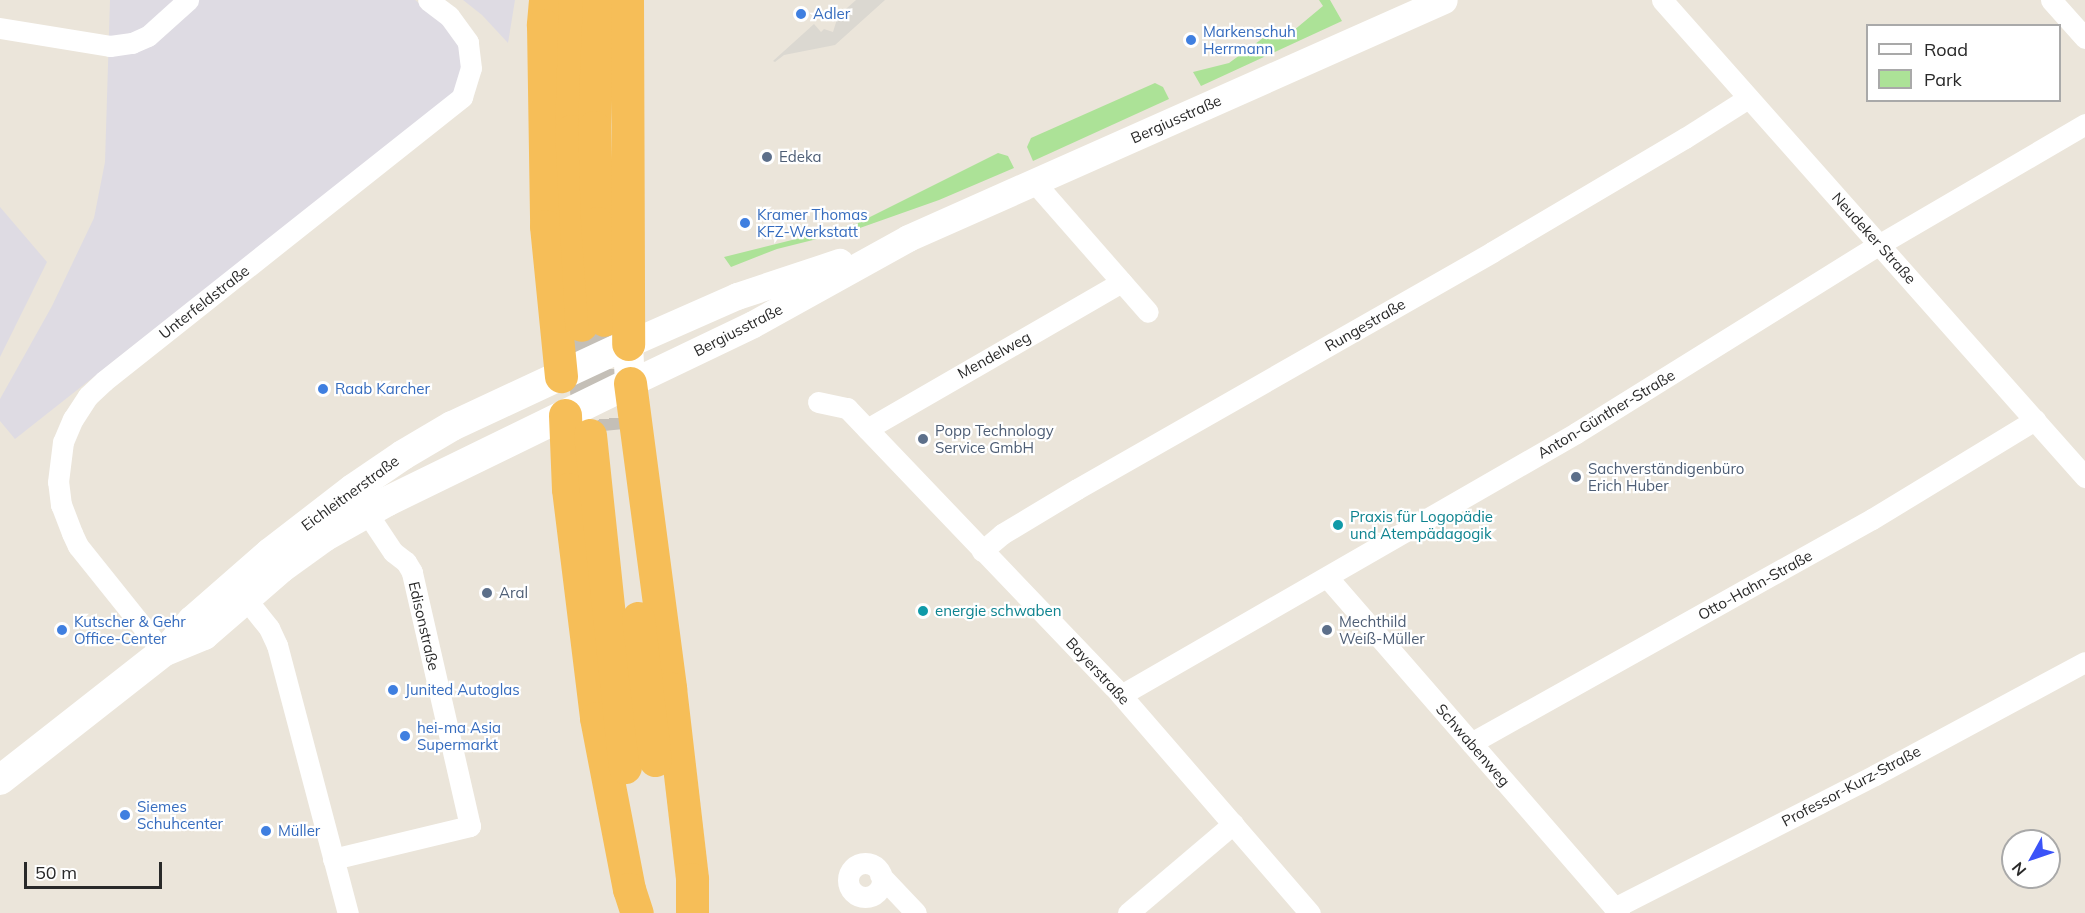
<!DOCTYPE html>
<meta charset="utf-8">
<style>
body{margin:0}
#map{position:relative;width:2085px;height:913px;overflow:hidden;background:#ebe5da;font-family:Mulish,sans-serif}
div>[style]{position:absolute}
.industrial>*{inset:0;background:#dedbe3}
.green>*{inset:0;background:#ace297}
.plaza>*{inset:0;background:#dbd8d1}
.trunk-tunnel>*{height:33px;margin-top:-16.5px;transform-origin:0;background:repeating-linear-gradient(90deg,#c4bfb7 0 33px,transparent 0 49px)}
.minor>*{height:21px;margin:-10.5px;padding:0 10.5px;transform-origin:10.5px;border-radius:10.5px;background:#fff}
.minor>.ring{margin:-10.5px;padding:0;box-sizing:content-box;background:none;border:21px solid #fff;border-radius:50%}
.tertiary>*{height:27px;margin:-13.5px;padding:0 13.5px;transform-origin:13.5px;border-radius:13.5px;background:#fff}
.secondary>*{height:30px;margin:-15px;padding:0 15px;transform-origin:15px;border-radius:15px;background:#fff}
.trunk>*{height:33px;margin:-16.5px;padding:0 16.5px;transform-origin:16.5px;border-radius:16.5px;background:#f6be58}
.dots>*{width:16px;height:16px;translate:-50% -50%;box-sizing:border-box;border:3px solid #fff;border-radius:50%}
span{translate:-50% -50%;white-space:nowrap;text-align:center;line-height:1.15;-webkit-text-stroke:4.5px #fff;paint-order:stroke}
.shop-label{font-size:15px;color:#366cbe}
.left{translate:0 -50%;text-align:left}
.street-label{font-size:15px;color:#292929}
.service-label{font-size:15px;color:#4e5e75}
.culture-label{font-size:15px;color:#0d838f}
.legend{position:absolute;left:1866px;top:24px;width:195px;height:78px;box-sizing:border-box;background:#fff;border:2px solid #a9a9a9;margin:0;padding:8px 10px;list-style:none;font-size:18px;color:#292929}
.legend li{display:flex;align-items:center;gap:12px;height:30px}
.legend b{width:30px;border:2px solid #a9a9a9}
.north{position:absolute;left:2001px;top:829px;width:60px;height:60px;box-sizing:border-box;background:#fff;border:2px solid #a9a9a9;border-radius:50%;rotate:230deg;font-size:16px;font-weight:700;line-height:24px;text-align:center;color:#292929}
.north::after{content:'';display:block;margin:auto;width:21px;height:27px;background:#3b53f8;clip-path:polygon(50% 0,100% 100%,50% 72%,0 100%)}
.scale{position:absolute;left:24px;top:862px;width:138px;height:27px;box-sizing:border-box;border:3px solid #292929;border-top:0;padding-left:8px;font-size:18px;line-height:21px;white-space:nowrap;color:#292929;-webkit-text-stroke:4px #fff;paint-order:stroke}
</style>
<div id="map">
<div class="industrial">
<div style="clip-path:polygon(110px 0,415px 0,442px 21px,457px 39px,462px 57px,462px 72px,456px 91px,15px 439px,0 421px,0 399px,52px 306px,94px 218px,105px 162px)"></div>
<div style="clip-path:polygon(463px 0,515px 0,508px 43px,482px 15px)"></div>
<div style="clip-path:polygon(0 207px,47px 262px,0 357px)"></div>
</div>
<div class="green">
<div style="clip-path:polygon(1319px 0,1330px 0,1342px 21px,1201px 86px,1193px 72px,1229px 63px,1278px 27px,1287px 36px,1323px 6px)"></div>
<div style="clip-path:polygon(1155px 83px,1163px 87px,1169px 99px,1033px 161px,1027px 147px,1031px 138px)"></div>
<div style="clip-path:polygon(998px 153px,1008px 156px,1014px 168px,939px 200px,857px 229px,777px 249px,731px 267px,724px 257px,856px 224px)"></div>
</div>
<div class="plaza">
<div style="clip-path:polygon(856px 0,885px 0,835px 45px,784px 55px,775px 62px,773px 61px,814px 24px,821px 32px,824px 29px,833px 32px,838px 16px)"></div>
</div>
<div class="trunk-tunnel">
<div style="left:604px;top:320px;width:110px;rotate:84.2deg"></div>
<div style="left:581px;top:325px;width:106px;rotate:85.1deg"></div>
</div>
<div class="minor">
<div style="left:1662px;top:0;width:638px;rotate:48.43deg"></div>
<div style="left:2051px;top:0;width:51px;rotate:48.2deg"></div>
<div style="left:0;top:28px;width:111px;rotate:9.3deg"></div>
<div style="left:110px;top:46px;width:22px;rotate:-8deg"></div>
<div style="left:132px;top:43px;width:17px;rotate:-24deg"></div>
<div style="left:148px;top:36px;width:54px;rotate:-42deg"></div>
<div style="left:1035px;top:183px;width:171px;rotate:48.8deg"></div>
<div style="left:818px;top:402px;width:30px;rotate:12deg"></div>
<div style="left:847px;top:408px;width:386px;rotate:46.3deg"></div>
<div style="left:1114px;top:687px;width:299px;rotate:49.1deg"></div>
<div style="left:867px;top:429px;width:294px;rotate:-30deg"></div>
<div style="left:982px;top:551px;width:26px;rotate:-40deg"></div>
<div style="left:1002px;top:534px;width:87px;rotate:-31deg"></div>
<div style="left:1077px;top:489px;width:478px;rotate:-29.7deg"></div>
<div style="left:1492px;top:252px;width:224px;rotate:-30.6deg"></div>
<div style="left:1685px;top:138px;width:75px;rotate:-32.4deg"></div>
<div style="left:1327px;top:577px;width:445px;rotate:49deg"></div>
<div style="left:237px;top:588px;width:51px;rotate:51.3deg"></div>
<div style="left:269px;top:628px;width:19px;rotate:65deg"></div>
<div style="left:277px;top:645px;width:277px;rotate:75.2deg"></div>
<div style="left:163px;top:652px;width:136px;rotate:-128.7deg"></div>
<div style="left:78px;top:546px;width:14px;rotate:-115deg"></div>
<div style="left:72px;top:533px;width:30px;rotate:-111deg"></div>
<div style="left:61px;top:505px;width:23px;rotate:-97deg"></div>
<div style="left:58px;top:482px;width:40px;rotate:-82.9deg"></div>
<div style="left:63px;top:442px;width:25px;rotate:-67deg"></div>
<div style="left:73px;top:419px;width:27px;rotate:-57deg"></div>
<div style="left:88px;top:396px;width:22px;rotate:-43deg"></div>
<div style="left:104px;top:381px;width:457px;rotate:-38.4deg"></div>
<div style="left:462px;top:97px;width:30px;rotate:-73deg"></div>
<div style="left:471px;top:68px;width:26px;rotate:-97deg"></div>
<div style="left:468px;top:42px;width:32px;rotate:-126deg"></div>
<div style="left:449px;top:16px;width:26px;rotate:-143deg"></div>
<div style="left:1121px;top:695px;width:525px;rotate:-29.93deg"></div>
<div style="left:1576px;top:433px;width:358px;rotate:-31.9deg"></div>
<div style="left:1880px;top:244px;width:238px;rotate:-30.3deg"></div>
<div style="left:1471px;top:743px;width:459px;rotate:-29.2deg"></div>
<div style="left:1872px;top:519px;width:191px;rotate:-31.3deg"></div>
<div style="left:333px;top:859px;width:141px;rotate:-13.5deg"></div>
<div style="left:470px;top:826px;width:261px;rotate:-102.9deg"></div>
<div style="left:412px;top:572px;width:12px;rotate:-121deg"></div>
<div style="left:406px;top:562px;width:16px;rotate:-142deg"></div>
<div style="left:393px;top:552px;width:47px;rotate:-123.7deg"></div>
<div class="ring" style="left:848px;top:863px;width:13px;height:13px"></div>
<div style="left:880px;top:875px;width:52px;rotate:46.5deg"></div>
<div style="left:1614px;top:908px;width:293px;rotate:-27deg"></div>
<div style="left:1875px;top:775px;width:238px;rotate:-28.3deg"></div>
<div style="left:1128px;top:913px;width:138px;rotate:-40.3deg"></div>
</div>
<div class="tertiary">
<div style="left:628px;top:344px;width:119px;rotate:-23.8deg"></div>
<div style="left:737px;top:296px;width:108px;rotate:-18.4deg"></div>
<div style="left:630px;top:383px;width:136px;rotate:-25.6deg"></div>
<div style="left:753px;top:324px;width:177px;rotate:-29deg"></div>
<div style="left:908px;top:238px;width:586px;rotate:-23.94deg"></div>
</div>
<div class="secondary">
<div style="left:0;top:780px;width:207px;rotate:-38.1deg"></div>
<div style="left:163px;top:652px;width:44px;rotate:-22.5deg"></div>
<div style="left:204px;top:635px;width:102px;rotate:-41deg"></div>
<div style="left:281px;top:568px;width:53px;rotate:-35.8deg"></div>
<div style="left:324px;top:537px;width:73px;rotate:-29.4deg"></div>
<div style="left:388px;top:501px;width:269px;rotate:-26deg"></div>
<div style="left:630px;top:383px;width:39px;rotate:-93deg"></div>
<div style="left:628px;top:344px;width:194px;rotate:155deg"></div>
<div style="left:452px;top:426px;width:57px;rotate:149.4deg"></div>
<div style="left:403px;top:455px;width:60px;rotate:145.8deg"></div>
<div style="left:353px;top:489px;width:105px;rotate:142.4deg"></div>
<div style="left:270px;top:553px;width:103px;rotate:138.9deg"></div>
<div style="left:192px;top:621px;width:38px;rotate:131deg"></div>
</div>
<div class="trunk">
<div style="left:545px;top:0;width:25px;rotate:95deg"></div>
<div style="left:543px;top:25px;width:201px;rotate:89.1deg"></div>
<div style="left:546px;top:226px;width:151px;rotate:84.3deg"></div>
<div style="left:575px;top:0;width:131px;rotate:91.7deg"></div>
<div style="left:571px;top:131px;width:194px;rotate:87deg"></div>
<div style="left:599px;top:0;width:127px;rotate:92.3deg"></div>
<div style="left:594px;top:127px;width:96px;rotate:88.2deg"></div>
<div style="left:597px;top:223px;width:97px;rotate:85.9deg"></div>
<div style="left:627px;top:0;width:344px;rotate:89.8deg"></div>
<div style="left:630px;top:383px;width:308px;rotate:82.5deg"></div>
<div style="left:670px;top:688px;width:192px;rotate:83.4deg"></div>
<div style="left:692px;top:879px;width:34px;rotate:90deg"></div>
<div style="left:565px;top:415px;width:74px;rotate:87.7deg"></div>
<div style="left:568px;top:489px;width:231px;rotate:83deg"></div>
<div style="left:596px;top:718px;width:174px;rotate:79.1deg"></div>
<div style="left:629px;top:889px;width:25px;rotate:72deg"></div>
<div style="left:590px;top:435px;width:334px;rotate:84deg"></div>
<div style="left:638px;top:618px;width:143px;rotate:83.2deg"></div>
</div>
<div class="dots">
<div style="left:801px;top:14px;background:#3f7fe0"></div>
<div style="left:1191px;top:40px;background:#3f7fe0"></div>
<div style="left:767px;top:157px;background:#5c6f8a"></div>
<div style="left:745px;top:223px;background:#3f7fe0"></div>
<div style="left:323px;top:389px;background:#3f7fe0"></div>
<div style="left:923px;top:439px;background:#5c6f8a"></div>
<div style="left:1576px;top:477px;background:#5c6f8a"></div>
<div style="left:1338px;top:525px;background:#0f9aa8"></div>
<div style="left:487px;top:593px;background:#5c6f8a"></div>
<div style="left:923px;top:611px;background:#0f9aa8"></div>
<div style="left:62px;top:630px;background:#3f7fe0"></div>
<div style="left:1327px;top:630px;background:#5c6f8a"></div>
<div style="left:393px;top:690px;background:#3f7fe0"></div>
<div style="left:405px;top:736px;background:#3f7fe0"></div>
<div style="left:125px;top:815px;background:#3f7fe0"></div>
<div style="left:266px;top:831px;background:#3f7fe0"></div>
</div>
<div class="shop-label">
<span class="left" style="left:813px;top:14px">Adler</span>
<span class="left" style="left:1203px;top:40px">Markenschuh<br>Herrmann</span>
<span class="left" style="left:757px;top:223px">Kramer Thomas<br>KFZ-Werkstatt</span>
<span class="left" style="left:335px;top:389px">Raab Karcher</span>
<span class="left" style="left:74px;top:630px">Kutscher &amp; Gehr<br>Office-Center</span>
<span class="left" style="left:405px;top:690px">Junited Autoglas</span>
<span class="left" style="left:417px;top:736px">hei-ma Asia<br>Supermarkt</span>
<span class="left" style="left:137px;top:815px">Siemes<br>Schuhcenter</span>
<span class="left" style="left:278px;top:831px">Müller</span>
</div>
<div class="street-label">
<span style="left:1176px;top:119px;rotate:-24deg">Bergiusstraße</span>
<span style="left:1874px;top:238px;rotate:48deg">Neudeker Straße</span>
<span style="left:204px;top:302px;rotate:-38deg">Unterfeldstraße</span>
<span style="left:1365px;top:325px;rotate:-30deg">Rungestraße</span>
<span style="left:738px;top:330px;rotate:-27deg">Bergiusstraße</span>
<span style="left:994px;top:355px;rotate:-29deg">Mendelweg</span>
<span style="left:1606px;top:414px;rotate:-31deg">Anton-Günther-Straße</span>
<span style="left:350px;top:493px;rotate:-36deg">Eichleitnerstraße</span>
<span style="left:1755px;top:585px;rotate:-29deg">Otto-Hahn-Straße</span>
<span style="left:424px;top:626px;rotate:77deg">Edisonstraße</span>
<span style="left:1098px;top:671px;rotate:47deg">Bayerstraße</span>
<span style="left:1473px;top:745px;rotate:49deg">Schwabenweg</span>
<span style="left:1851px;top:786px;rotate:-28deg">Professor-Kurz-Straße</span>
</div>
<div class="service-label">
<span class="left" style="left:779px;top:157px">Edeka</span>
<span class="left" style="left:935px;top:439px">Popp Technology<br>Service GmbH</span>
<span class="left" style="left:1588px;top:477px">Sachverständigenbüro<br>Erich Huber</span>
<span class="left" style="left:499px;top:593px">Aral</span>
<span class="left" style="left:1339px;top:630px">Mechthild<br>Weiß-Müller</span>
</div>
<div class="culture-label">
<span class="left" style="left:1350px;top:525px">Praxis für Logopädie<br>und Atempädagogik</span>
<span class="left" style="left:935px;top:611px">energie schwaben</span>
</div>
<ul class="legend">
<li><b style="height:8px;background:#fff"></b>Road</li>
<li><b style="height:16px;background:#ace297"></b>Park</li>
</ul>
<div class="north">N</div>
<div class="scale">50 m</div>
</div>
